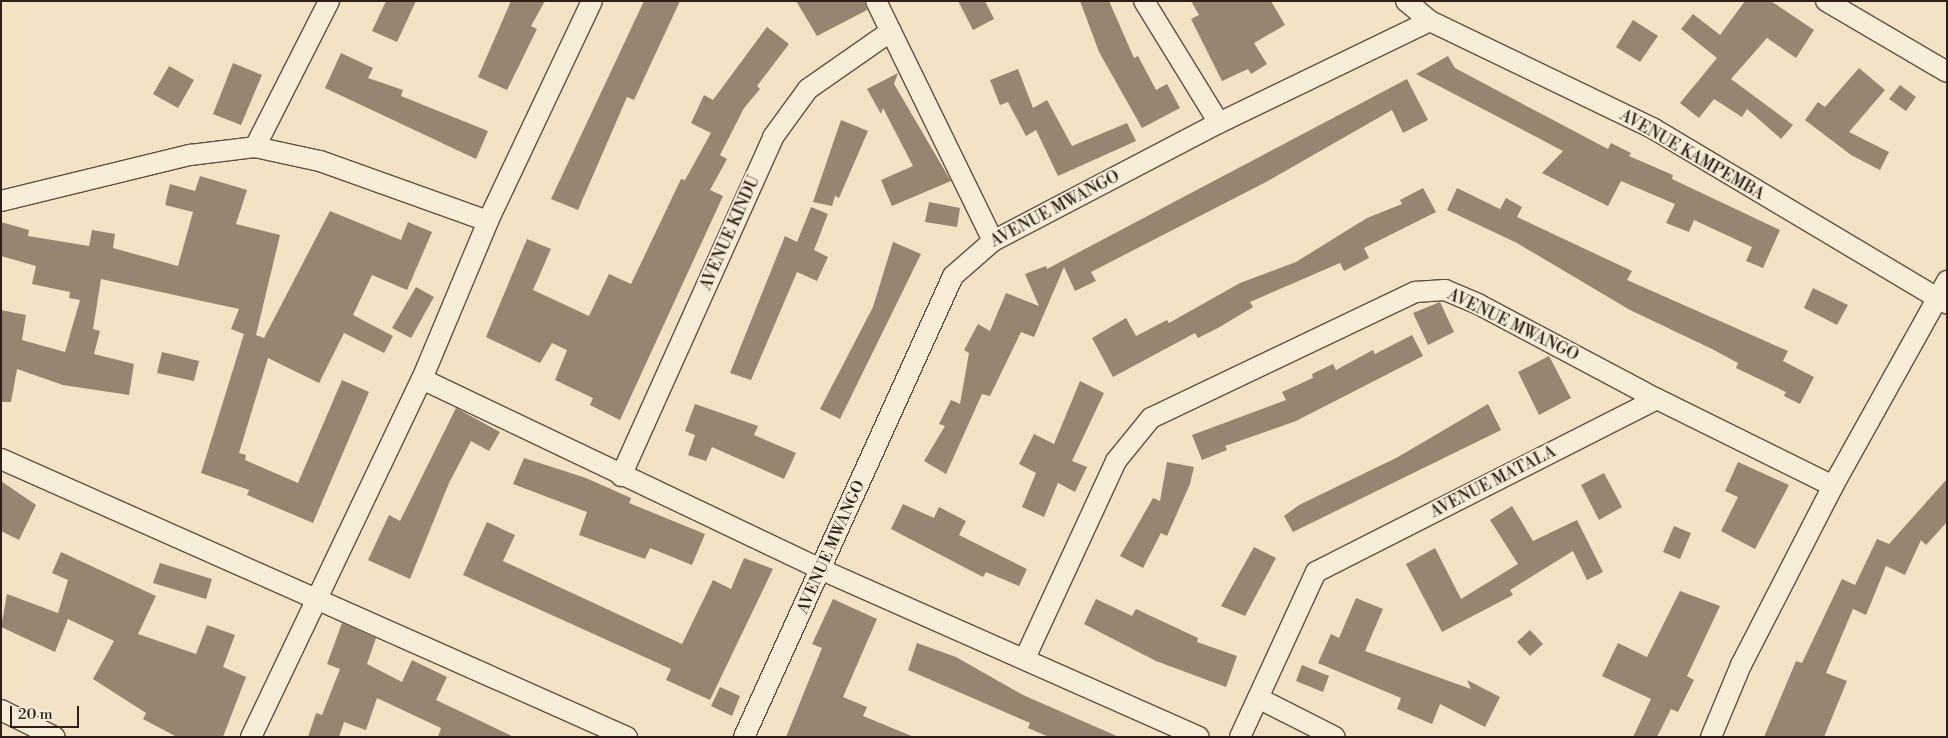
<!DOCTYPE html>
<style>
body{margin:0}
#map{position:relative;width:1948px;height:738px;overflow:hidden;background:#f3e3c4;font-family:"Libre Bodoni",serif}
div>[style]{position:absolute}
.building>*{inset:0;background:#958571}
.roads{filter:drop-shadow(1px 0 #605043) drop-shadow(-1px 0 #605043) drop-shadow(0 1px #605043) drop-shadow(0 -1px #605043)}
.street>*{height:20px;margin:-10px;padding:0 10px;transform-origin:10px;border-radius:10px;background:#f7edd9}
span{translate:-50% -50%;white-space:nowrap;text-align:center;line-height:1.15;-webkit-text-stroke:4px #f7edd9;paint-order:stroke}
.street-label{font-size:16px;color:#2f1f18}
.frame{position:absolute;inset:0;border:2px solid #2f1f18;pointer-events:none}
.scale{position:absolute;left:10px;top:706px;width:69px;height:22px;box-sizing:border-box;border:2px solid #2f1f18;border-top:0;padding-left:6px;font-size:15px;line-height:18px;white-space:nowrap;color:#2f1f18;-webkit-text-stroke:4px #f7edd9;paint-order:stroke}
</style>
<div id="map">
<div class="building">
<div style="clip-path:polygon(386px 1px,416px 1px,397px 42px,372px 31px)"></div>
<div style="clip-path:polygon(511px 1px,545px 1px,531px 26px,537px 29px,507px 90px,478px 77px)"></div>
<div style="clip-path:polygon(644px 1px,680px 1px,634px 100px,627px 97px,578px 210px,551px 199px)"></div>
<div style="clip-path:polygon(796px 1px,864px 1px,867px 10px,817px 36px)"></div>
<div style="clip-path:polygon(958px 1px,985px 1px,994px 19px,973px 30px)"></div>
<div style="clip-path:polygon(1080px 1px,1109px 1px,1134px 58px,1138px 56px,1156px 90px,1167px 84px,1180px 108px,1142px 128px,1099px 52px)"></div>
<div style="clip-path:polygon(1191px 1px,1271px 1px,1285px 25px,1254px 43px,1267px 64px,1251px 74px,1248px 69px,1222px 81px,1191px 19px,1199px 15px)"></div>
<div style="clip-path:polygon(1745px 1px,1771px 1px,1814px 30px,1796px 58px,1767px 38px,1731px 79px,1793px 125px,1781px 139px,1747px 109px,1742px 117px,1714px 99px,1699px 118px,1680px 103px,1717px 58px,1681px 29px,1693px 14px,1720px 35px)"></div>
<div style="clip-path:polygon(1633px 20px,1658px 36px,1640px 62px,1616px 47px)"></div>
<div style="clip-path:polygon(767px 27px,789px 44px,757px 86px,760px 89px,744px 108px,720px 155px,727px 159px,710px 190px,723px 196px,620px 420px,590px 405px,593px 398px,555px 380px,567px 350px,552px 343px,540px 363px,486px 337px,527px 239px,551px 249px,533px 290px,589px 316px,609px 274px,631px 284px,681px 179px,685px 180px,711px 133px,691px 123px,704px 95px,713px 100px)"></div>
<div style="clip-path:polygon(341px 53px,373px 68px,368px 78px,403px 90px,401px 96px,488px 131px,476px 159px,325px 88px)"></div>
<div style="clip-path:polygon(1448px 56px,1455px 68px,1536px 111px,1608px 149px,1611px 143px,1631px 153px,1629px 156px,1673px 175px,1672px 179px,1780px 230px,1763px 268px,1746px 261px,1752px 247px,1694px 220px,1689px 232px,1666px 223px,1675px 204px,1621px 181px,1608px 206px,1542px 173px,1563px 151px,1416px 74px)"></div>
<div style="clip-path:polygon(233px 63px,262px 75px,241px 125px,213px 114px)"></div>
<div style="clip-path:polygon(169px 66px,194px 80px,178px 108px,153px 94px)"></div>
<div style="clip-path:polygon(1859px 68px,1885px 90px,1849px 132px,1889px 152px,1880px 170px,1851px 155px,1805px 120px,1818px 102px,1825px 107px)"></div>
<div style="clip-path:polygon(1018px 69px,1033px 108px,1047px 100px,1072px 146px,1127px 123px,1136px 141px,1058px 176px,1036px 130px,1026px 136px,1008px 102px,1000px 105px,990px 80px)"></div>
<div style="clip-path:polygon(898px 73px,894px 84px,951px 181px,892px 206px,881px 180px,913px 166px,883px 108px,881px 114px,867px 89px)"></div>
<div style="clip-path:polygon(1407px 79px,1428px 120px,1403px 133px,1392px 110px,1266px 182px,1091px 272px,1096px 281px,1075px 291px,1064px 267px,1034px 337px,1021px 332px,990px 396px,982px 394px,946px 474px,924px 461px,945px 426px,939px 424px,951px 400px,960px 404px,969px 353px,964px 350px,978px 324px,990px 331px,1006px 293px,1039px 306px,1025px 274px,1046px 266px,1047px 269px)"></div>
<div style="clip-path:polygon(1900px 85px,1916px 97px,1906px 111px,1889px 99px)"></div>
<div style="clip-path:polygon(841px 120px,868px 131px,839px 198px,835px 196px,832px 206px,813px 202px)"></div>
<div style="clip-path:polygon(200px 176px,247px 190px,236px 224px,280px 235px,256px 335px,264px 338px,330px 211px,401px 240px,408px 222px,432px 232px,407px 290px,372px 275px,353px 315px,393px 336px,384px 353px,344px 333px,319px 383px,268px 358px,239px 453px,246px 455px,245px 460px,298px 483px,342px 380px,369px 392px,313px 523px,247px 495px,249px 490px,201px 473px,244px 334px,231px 329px,239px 309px,101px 279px,93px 329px,100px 331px,94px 354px,134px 364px,129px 395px,63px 385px,17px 369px,11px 402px,1px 402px,1px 310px,26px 315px,22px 340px,65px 352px,80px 300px,69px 298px,70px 292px,32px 284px,36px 266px,1px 256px,1px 222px,29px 230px,28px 236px,89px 246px,92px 230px,115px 234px,113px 248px,178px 266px,193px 212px,165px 205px,170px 184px,195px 191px)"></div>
<div style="clip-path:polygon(1423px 188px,1436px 212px,1364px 248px,1369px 258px,1344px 271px,1340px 263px,1250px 302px,1253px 307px,1218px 328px,1198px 338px,1195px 333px,1113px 377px,1092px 338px,1126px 318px,1136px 336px,1167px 320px,1169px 323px,1240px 283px,1296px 262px,1367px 218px,1402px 204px,1400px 200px)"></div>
<div style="clip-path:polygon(1457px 188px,1500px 209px,1506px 198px,1522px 207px,1517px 217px,1632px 271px,1627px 280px,1788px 351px,1783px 361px,1814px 377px,1800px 404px,1784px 396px,1786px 392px,1736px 368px,1738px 363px,1712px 349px,1630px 310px,1517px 243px,1447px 210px)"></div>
<div style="clip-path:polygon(929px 202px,960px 208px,957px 227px,925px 222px)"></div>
<div style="clip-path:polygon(811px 207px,828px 214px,814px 250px,828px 257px,817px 281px,797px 272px,751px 380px,730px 373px,785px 236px,797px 242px)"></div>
<div style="clip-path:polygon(893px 242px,921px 254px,840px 419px,820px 409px,873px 307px)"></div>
<div style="clip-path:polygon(416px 287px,434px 297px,411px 338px,392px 328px)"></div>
<div style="clip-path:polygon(1813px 288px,1848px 305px,1837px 325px,1804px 308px)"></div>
<div style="clip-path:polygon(1440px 302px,1454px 332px,1428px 345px,1413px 313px)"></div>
<div style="clip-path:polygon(1412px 335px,1423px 356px,1296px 421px,1225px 446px,1227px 450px,1202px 460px,1192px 435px,1286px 400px,1282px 392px,1313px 378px,1312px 374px,1333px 364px,1336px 370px,1373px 350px,1375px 354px)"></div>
<div style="clip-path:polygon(162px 352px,199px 361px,194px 381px,157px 373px)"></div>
<div style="clip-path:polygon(1549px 356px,1571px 398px,1539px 415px,1518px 372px)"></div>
<div style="clip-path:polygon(1080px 381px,1104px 393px,1072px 461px,1087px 467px,1075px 492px,1058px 483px,1044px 517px,1022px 507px,1036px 473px,1019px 464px,1034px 434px,1054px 444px)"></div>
<div style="clip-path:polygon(695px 404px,758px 426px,754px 435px,796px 453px,784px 479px,712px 447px,706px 461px,688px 455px,695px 435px,685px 431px)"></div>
<div style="clip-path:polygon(1488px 404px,1501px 430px,1293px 532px,1284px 516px,1299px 505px,1398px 457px)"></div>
<div style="clip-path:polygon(456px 408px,500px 432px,489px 451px,471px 441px,449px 483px,410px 579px,368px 560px,389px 515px,400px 521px)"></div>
<div style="clip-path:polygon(524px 458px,586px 478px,631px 498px,629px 503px,705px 534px,692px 565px,650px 548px,645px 559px,579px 535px,587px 512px,513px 484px)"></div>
<div style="clip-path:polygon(1167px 462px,1194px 467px,1190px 484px,1167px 536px,1161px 533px,1143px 568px,1120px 556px,1153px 498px,1160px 501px)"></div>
<div style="clip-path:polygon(1738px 462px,1789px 485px,1755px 549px,1721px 531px,1738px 497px,1725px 491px)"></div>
<div style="clip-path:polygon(1604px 473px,1622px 507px,1599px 520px,1581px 485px)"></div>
<div style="clip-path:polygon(1947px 479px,1947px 522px,1926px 545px,1921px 540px,1905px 575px,1886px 566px,1866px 615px,1853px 609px,1826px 673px,1847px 681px,1824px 737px,1764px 737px,1796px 661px,1802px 663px,1842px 579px,1855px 585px,1877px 539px,1889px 544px)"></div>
<div style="clip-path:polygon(1px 481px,36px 505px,19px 540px,1px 531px)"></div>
<div style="clip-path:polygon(903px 504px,934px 518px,939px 507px,966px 521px,959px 535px,1027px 569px,1019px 586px,986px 572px,983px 577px,891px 529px)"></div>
<div style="clip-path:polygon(1512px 506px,1533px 541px,1577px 520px,1603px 572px,1587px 580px,1573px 551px,1510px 590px,1513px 595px,1442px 632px,1406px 564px,1435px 548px,1461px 599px,1518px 564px,1490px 520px)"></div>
<div style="clip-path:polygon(487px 522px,515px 535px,503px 561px,682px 644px,713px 580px,731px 589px,744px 558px,773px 569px,710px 700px,666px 680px,671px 669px,463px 575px)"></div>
<div style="clip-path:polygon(1674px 526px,1691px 533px,1680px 559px,1663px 552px)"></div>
<div style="clip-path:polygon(1254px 547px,1276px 558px,1245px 616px,1221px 606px)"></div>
<div style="clip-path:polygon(61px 552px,156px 596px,138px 634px,196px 654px,207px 625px,235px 635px,223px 667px,246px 677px,223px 737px,177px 737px,143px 719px,146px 713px,93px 679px,114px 641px,68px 619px,55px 652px,1px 627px,7px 594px,58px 613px,68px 580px,52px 573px)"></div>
<div style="clip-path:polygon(160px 563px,212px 579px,206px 599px,153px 583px)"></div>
<div style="clip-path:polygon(1680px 591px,1720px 606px,1687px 676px,1694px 680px,1678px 712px,1671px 709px,1657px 737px,1633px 737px,1651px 699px,1602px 676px,1618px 643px,1647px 657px)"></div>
<div style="clip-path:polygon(1356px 598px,1383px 609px,1365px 651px,1471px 689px,1467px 680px,1500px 697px,1485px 727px,1440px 704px,1432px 724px,1397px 709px,1401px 698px,1318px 663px,1331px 634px,1339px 638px)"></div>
<div style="clip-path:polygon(833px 599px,877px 619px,843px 697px,867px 707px,863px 716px,914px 737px,786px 737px,822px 648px,812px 644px)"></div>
<div style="clip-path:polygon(1096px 599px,1132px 616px,1136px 609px,1198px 638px,1197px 642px,1237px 656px,1226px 687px,1156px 661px,1084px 624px)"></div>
<div style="clip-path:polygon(342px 623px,376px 638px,367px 664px,402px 682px,412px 660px,447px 677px,436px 700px,514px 737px,438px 737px,441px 728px,377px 698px,366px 730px,344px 722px,339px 737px,308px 737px,316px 713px,322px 715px,340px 669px,327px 664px)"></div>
<div style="clip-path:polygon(1530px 630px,1543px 644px,1530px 656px,1517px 642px)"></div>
<div style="clip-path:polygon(917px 643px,956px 657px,1023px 695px,1119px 737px,1049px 737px,1028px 728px,1030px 723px,908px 670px)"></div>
<div style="clip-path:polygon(1302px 665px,1329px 676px,1323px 692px,1296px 681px)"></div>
<div style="clip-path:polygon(720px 687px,740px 696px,732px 716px,711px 706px)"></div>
</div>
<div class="roads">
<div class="street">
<div style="left:876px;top:1px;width:267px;rotate:64deg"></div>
<div style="left:1144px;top:1px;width:143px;rotate:58.4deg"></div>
<div style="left:1406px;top:1px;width:31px;rotate:40deg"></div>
<div style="left:1430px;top:21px;width:249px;rotate:25.7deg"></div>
<div style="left:1654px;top:129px;width:341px;rotate:30.8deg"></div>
<div style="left:1826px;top:1px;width:140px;rotate:30.4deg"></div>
<div style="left:255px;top:147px;width:164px;rotate:-63.1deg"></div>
<div style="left:1px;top:201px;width:195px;rotate:-13.7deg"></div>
<div style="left:190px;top:155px;width:65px;rotate:-7deg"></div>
<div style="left:255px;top:147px;width:66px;rotate:12.2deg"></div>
<div style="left:320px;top:161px;width:178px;rotate:19.7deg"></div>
<div style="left:422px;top:379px;width:443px;rotate:25.5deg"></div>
<div style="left:822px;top:570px;width:412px;rotate:23.9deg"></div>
<div style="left:1px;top:459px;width:685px;rotate:23.95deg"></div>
<div style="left:621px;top:476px;width:372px;rotate:-65.8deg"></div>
<div style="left:773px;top:137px;width:59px;rotate:-53.9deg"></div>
<div style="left:808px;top:89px;width:101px;rotate:-34.9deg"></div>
<div style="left:1025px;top:658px;width:217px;rotate:-65.2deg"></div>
<div style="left:1116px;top:461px;width:55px;rotate:-50.9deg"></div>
<div style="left:1151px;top:418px;width:293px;rotate:-25.5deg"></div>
<div style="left:1415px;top:292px;width:30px;rotate:-4deg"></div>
<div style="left:1445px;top:290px;width:36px;rotate:23deg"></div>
<div style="left:1478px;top:304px;width:203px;rotate:28deg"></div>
<div style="left:1258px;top:698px;width:86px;rotate:26.9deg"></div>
<div style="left:1px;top:710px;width:60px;rotate:26.6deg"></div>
<div style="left:251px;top:737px;width:397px;rotate:-64.5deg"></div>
<div style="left:422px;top:379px;width:171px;rotate:-67.3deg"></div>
<div style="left:488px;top:221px;width:243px;rotate:-64.7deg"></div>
<div style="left:744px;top:737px;width:506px;rotate:-65.61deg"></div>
<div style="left:953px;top:276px;width:53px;rotate:-41.2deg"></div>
<div style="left:993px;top:241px;width:255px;rotate:-27.6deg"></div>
<div style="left:1219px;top:123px;width:234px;rotate:-25.8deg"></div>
<div style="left:1240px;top:737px;width:182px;rotate:-65.3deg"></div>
<div style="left:1316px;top:572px;width:382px;rotate:-26.9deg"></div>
<div style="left:1657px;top:399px;width:196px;rotate:26.3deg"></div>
<div style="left:1711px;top:737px;width:78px;rotate:-67.4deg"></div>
<div style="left:1741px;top:665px;width:201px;rotate:-62.8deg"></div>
<div style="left:1833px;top:486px;width:235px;rotate:-60.9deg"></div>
</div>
</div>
<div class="street-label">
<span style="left:1692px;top:155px;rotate:30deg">AVENUE KAMPEMBA</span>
<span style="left:1055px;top:209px;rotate:-28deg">AVENUE MWANGO</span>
<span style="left:730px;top:233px;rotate:-66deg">AVENUE KINDU</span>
<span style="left:1513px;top:325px;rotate:26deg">AVENUE MWANGO</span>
<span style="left:1493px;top:482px;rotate:-27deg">AVENUE MATALA</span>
<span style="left:831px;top:547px;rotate:-66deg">AVENUE MWANGO</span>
</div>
<div class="frame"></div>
<div class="scale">20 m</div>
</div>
